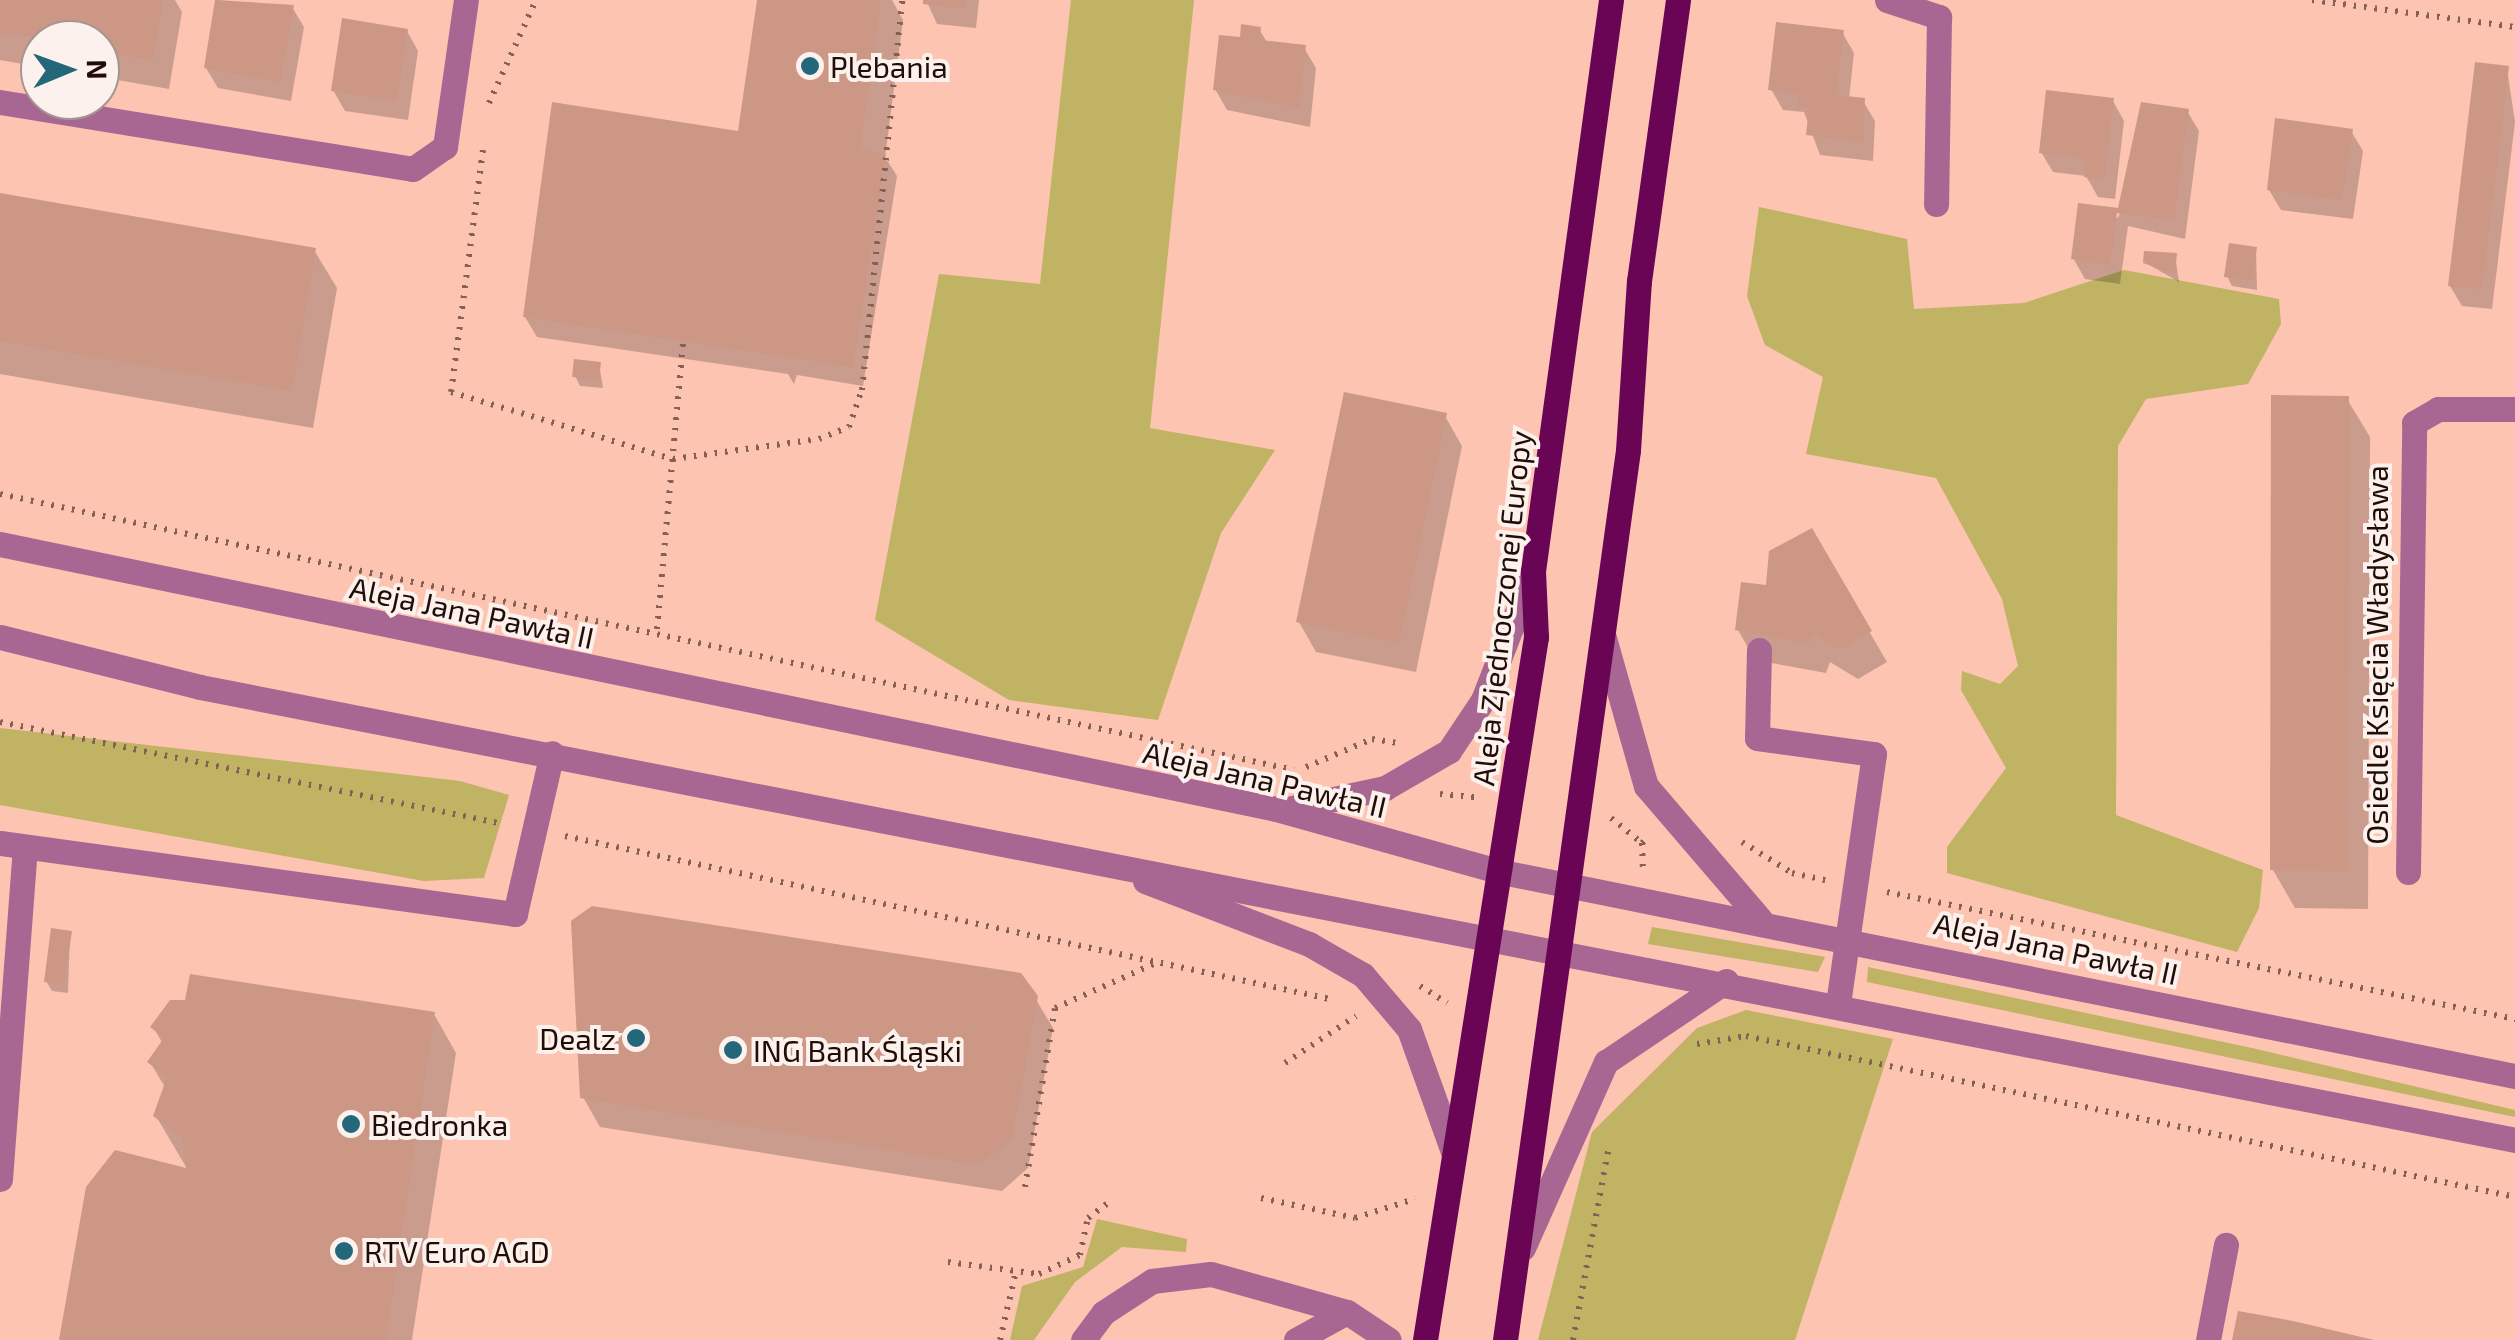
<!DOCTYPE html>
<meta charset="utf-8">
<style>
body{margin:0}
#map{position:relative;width:2515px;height:1340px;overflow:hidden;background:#fcc4b1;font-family:"Exo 2",sans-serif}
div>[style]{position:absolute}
.green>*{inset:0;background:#c0b364}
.shadow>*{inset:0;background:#0003}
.building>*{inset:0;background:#cc9785}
.path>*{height:6px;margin-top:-3px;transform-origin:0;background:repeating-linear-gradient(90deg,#856155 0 2.5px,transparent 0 10.5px)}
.minor>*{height:25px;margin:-12.5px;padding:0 12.5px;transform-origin:12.5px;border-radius:12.5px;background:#a76792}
.major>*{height:25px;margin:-12.5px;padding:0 12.5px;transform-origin:12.5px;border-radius:12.5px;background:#6a0555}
.dots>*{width:28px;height:28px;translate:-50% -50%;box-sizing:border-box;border:5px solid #fdf1ed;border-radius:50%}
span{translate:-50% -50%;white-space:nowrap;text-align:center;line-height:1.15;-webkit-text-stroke:8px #fdf1ed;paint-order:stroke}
.poi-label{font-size:30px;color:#200d07}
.left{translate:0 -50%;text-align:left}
.right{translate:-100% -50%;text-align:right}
.street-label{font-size:30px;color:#200d07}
.north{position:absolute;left:20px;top:20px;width:100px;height:100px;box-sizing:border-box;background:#fdf1ed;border:2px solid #a59691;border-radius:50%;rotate:89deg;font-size:28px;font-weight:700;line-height:40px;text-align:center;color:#200d07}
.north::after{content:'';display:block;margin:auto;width:35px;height:45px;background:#24677a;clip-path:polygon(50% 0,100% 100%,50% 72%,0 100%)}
</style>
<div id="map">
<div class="green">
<div style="clip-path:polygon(1071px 0,1194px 0,1150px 428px,1275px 450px,1221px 533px,1158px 720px,1009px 700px,875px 620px,939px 274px,1040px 284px)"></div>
<div style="clip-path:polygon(1759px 207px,1907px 239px,1914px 309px,2024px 303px,2124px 270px,2279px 299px,2281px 324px,2248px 384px,2146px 399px,2118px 446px,2116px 815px,2263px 870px,2259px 908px,2237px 952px,1947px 873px,1947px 847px,2006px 768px,1961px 690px,1962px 671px,2000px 684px,2018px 666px,2002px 599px,1936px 478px,1806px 454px,1823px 377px,1765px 345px,1747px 296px)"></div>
<div style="clip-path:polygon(0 728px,460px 781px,509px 795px,484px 878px,424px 881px,0 805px)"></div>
<div style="clip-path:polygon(1652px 927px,1825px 957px,1818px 972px,1648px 944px)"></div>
<div style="clip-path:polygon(1868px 967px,2252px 1048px,2515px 1110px,2515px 1117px,1867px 982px)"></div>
<div style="clip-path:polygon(1746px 1010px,1893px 1039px,1795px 1340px,1538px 1340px,1592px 1132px,1697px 1028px)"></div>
<div style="clip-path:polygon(1097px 1219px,1187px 1239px,1186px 1252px,1122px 1247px,1075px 1282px,1034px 1340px,1010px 1340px,1022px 1286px,1083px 1267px)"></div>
</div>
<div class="shadow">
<div style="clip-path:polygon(0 0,175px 0,182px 12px,169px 89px,100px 77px,100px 40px,40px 40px,40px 67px,0 60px)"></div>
<div style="clip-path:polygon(217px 0,292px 7px,304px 27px,291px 101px,218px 88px,206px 68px)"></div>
<div style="clip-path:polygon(760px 0,892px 0,903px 20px,885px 157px,897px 176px,863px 386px,797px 375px,794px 384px,788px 374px,537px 337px,525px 317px,743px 134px)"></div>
<div style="clip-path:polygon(926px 0,979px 0,976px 28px,937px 24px)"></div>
<div style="clip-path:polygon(1259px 29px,1268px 44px,1304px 48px,1316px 68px,1310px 127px,1227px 110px,1215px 89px,1242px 40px)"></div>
<div style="clip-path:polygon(407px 31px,418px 51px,408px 120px,345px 111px,333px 90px)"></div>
<div style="clip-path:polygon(1842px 32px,1854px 53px,1849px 99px,1863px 101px,1875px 121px,1873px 161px,1820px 155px,1804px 112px,1783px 110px,1771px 89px)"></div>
<div style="clip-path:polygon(2507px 69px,2515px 122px,2492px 309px,2462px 306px,2450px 286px)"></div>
<div style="clip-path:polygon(2113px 101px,2124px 121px,2115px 199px,2098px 197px,2086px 176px,2053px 172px,2041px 152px)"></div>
<div style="clip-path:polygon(2143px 105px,2187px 111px,2199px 131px,2185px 239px,2128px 226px,2120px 284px,2085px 279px,2073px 258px,2119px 216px)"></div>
<div style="clip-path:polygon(2351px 131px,2363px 151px,2353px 219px,2281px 210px,2269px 190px)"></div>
<div style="clip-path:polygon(0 196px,314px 250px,337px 288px,313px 428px,0 374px)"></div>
<div style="clip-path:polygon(2256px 250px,2257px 290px,2232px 286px,2227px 276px)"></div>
<div style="clip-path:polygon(2175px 255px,2179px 282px,2146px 263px)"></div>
<div style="clip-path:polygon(599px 364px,603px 388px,580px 386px,575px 376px)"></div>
<div style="clip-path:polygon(2347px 399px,2370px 437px,2368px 909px,2295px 908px,2273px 870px)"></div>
<div style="clip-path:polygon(1445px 416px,1462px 446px,1416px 672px,1316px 652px,1299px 622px)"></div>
<div style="clip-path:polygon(1811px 532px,1887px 662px,1858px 679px,1830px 662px,1826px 673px,1755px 660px,1738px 630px)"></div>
<div style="clip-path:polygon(70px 934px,68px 993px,52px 991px,46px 981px)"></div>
<div style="clip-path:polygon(1035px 998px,1053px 1028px,1028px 1168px,1002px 1191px,600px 1127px,583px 1097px)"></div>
<div style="clip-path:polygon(434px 1014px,456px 1053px,412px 1340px,62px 1340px,189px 1172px,156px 1116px,166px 1089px,150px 1062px,163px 1044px,153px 1027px)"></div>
</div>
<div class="building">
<div style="clip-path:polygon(0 0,163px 0,153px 60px,100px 52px,100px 40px,0 34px)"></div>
<div style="clip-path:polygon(215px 0,294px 5px,280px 82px,204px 68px)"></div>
<div style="clip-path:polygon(757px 0,881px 1px,860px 149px,886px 154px,853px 367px,523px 317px,552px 102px,738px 131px)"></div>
<div style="clip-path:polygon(923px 0,966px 0,965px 9px,923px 4px)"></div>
<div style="clip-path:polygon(342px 18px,408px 29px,397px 101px,331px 91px)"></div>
<div style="clip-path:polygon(1776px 22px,1844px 30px,1836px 95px,1865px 98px,1863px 142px,1806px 135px,1809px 108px,1798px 107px,1798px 94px,1768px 90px)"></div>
<div style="clip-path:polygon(1241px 24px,1261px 27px,1260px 40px,1306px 45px,1299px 108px,1213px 90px,1219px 35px,1240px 37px)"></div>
<div style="clip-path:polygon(2475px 62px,2509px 66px,2482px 289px,2448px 286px)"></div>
<div style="clip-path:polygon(2046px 90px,2114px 98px,2104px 180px,2084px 177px,2084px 158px,2039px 153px)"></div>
<div style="clip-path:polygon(2141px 102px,2189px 109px,2174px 220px,2117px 213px,2110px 265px,2071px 259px,2078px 203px,2118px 208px)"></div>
<div style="clip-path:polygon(2275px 118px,2353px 129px,2342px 200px,2267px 190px)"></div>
<div style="clip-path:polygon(0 193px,316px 248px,292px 391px,0 341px)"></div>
<div style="clip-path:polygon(2229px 243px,2257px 247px,2252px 281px,2224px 277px)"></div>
<div style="clip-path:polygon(2144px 251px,2177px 253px,2175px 274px,2143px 263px)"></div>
<div style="clip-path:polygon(574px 359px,601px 362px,599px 380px,572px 377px)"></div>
<div style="clip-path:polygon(1344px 392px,1447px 413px,1399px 643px,1296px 622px)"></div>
<div style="clip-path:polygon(2271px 395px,2349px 396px,2348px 871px,2270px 870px)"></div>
<div style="clip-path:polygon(1812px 528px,1872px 631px,1840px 650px,1813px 634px,1809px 644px,1735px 630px,1741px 582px,1766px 585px,1769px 551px)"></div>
<div style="clip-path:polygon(592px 906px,1021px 973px,1038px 996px,1012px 1138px,984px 1162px,966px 1163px,580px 1098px,571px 921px)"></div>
<div style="clip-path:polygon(51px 928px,72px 931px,64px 984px,44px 982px)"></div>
<div style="clip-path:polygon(190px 974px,435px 1012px,386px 1340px,59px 1340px,86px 1187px,115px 1150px,186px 1168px,183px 1138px,153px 1116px,167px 1077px,147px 1062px,164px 1038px,150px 1027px,170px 1000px,185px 1000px)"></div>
<div style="clip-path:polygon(2238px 1311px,2293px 1321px,2374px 1340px,2232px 1340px)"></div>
</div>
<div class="path">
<div style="left:2312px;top:0;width:205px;rotate:7.6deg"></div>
<div style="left:489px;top:103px;width:113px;rotate:-65.5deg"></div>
<div style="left:483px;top:150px;width:244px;rotate:97.5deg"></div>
<div style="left:451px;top:392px;width:232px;rotate:16.8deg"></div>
<div style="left:673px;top:459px;width:147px;rotate:-7.8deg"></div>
<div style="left:819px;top:439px;width:32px;rotate:-22deg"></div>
<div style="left:849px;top:427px;width:39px;rotate:-71deg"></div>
<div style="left:862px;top:390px;width:392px;rotate:-84.1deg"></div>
<div style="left:0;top:494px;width:1323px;rotate:12.04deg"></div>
<div style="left:657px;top:629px;width:288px;rotate:-84.8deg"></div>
<div style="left:0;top:722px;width:513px;rotate:11.46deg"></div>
<div style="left:1306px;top:767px;width:72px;rotate:-23deg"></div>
<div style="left:1372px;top:739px;width:25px;rotate:9deg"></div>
<div style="left:1440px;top:794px;width:36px;rotate:5deg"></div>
<div style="left:1611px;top:818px;width:40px;rotate:39deg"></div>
<div style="left:1642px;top:843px;width:7px;rotate:-45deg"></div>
<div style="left:565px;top:836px;width:782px;rotate:12.03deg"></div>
<div style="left:1742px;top:842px;width:59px;rotate:31.8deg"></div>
<div style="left:1792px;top:873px;width:34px;rotate:12deg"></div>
<div style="left:1642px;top:843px;width:26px;rotate:88deg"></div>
<div style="left:1887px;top:892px;width:641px;rotate:11.43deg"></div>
<div style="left:1420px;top:986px;width:32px;rotate:32deg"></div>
<div style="left:1697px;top:1044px;width:50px;rotate:-9.3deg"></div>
<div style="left:1746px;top:1036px;width:786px;rotate:11.82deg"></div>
<div style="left:1285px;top:1063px;width:85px;rotate:-33.5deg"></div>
<div style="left:1025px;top:1187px;width:181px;rotate:-80.5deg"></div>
<div style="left:1055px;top:1008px;width:108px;rotate:-24deg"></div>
<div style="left:1261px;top:1198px;width:96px;rotate:12deg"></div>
<div style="left:1355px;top:1218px;width:63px;rotate:-17.6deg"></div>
<div style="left:948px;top:1262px;width:92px;rotate:7.5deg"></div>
<div style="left:1039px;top:1274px;width:45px;rotate:-24.9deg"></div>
<div style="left:1080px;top:1255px;width:38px;rotate:-78deg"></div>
<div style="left:1088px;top:1218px;width:30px;rotate:-37deg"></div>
<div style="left:1000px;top:1340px;width:71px;rotate:-76.9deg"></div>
<div style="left:1573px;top:1340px;width:198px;rotate:-79.5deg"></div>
</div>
<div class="minor">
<div style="left:1887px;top:0;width:55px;rotate:18.1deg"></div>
<div style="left:1939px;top:17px;width:187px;rotate:90.9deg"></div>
<div style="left:0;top:102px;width:418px;rotate:9.2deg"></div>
<div style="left:413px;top:169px;width:39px;rotate:-35deg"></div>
<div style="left:445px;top:147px;width:148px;rotate:-81.9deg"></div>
<div style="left:0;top:544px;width:1303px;rotate:11.73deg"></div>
<div style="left:1276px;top:809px;width:235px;rotate:15.6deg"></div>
<div style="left:1502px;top:872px;width:1033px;rotate:11.39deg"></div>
<div style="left:0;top:637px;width:206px;rotate:14deg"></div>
<div style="left:200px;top:687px;width:2359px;rotate:11.07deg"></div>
<div style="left:1604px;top:638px;width:154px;rotate:74.2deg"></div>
<div style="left:1646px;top:786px;width:175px;rotate:49.4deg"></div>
<div style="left:1759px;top:650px;width:88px;rotate:91.3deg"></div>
<div style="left:1757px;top:738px;width:118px;rotate:7.8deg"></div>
<div style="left:1874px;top:754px;width:254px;rotate:98.2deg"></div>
<div style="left:1292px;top:808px;width:95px;rotate:-12.1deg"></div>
<div style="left:1385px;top:788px;width:74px;rotate:-30deg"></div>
<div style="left:1449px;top:751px;width:61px;rotate:-56.3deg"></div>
<div style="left:1483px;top:700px;width:138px;rotate:-68.8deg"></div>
<div style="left:0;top:843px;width:520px;rotate:7.85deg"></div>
<div style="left:515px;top:914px;width:165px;rotate:-77.1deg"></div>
<div style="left:2408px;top:872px;width:449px;rotate:-89.2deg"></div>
<div style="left:2414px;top:423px;width:28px;rotate:-30deg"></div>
<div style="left:2438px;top:409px;width:77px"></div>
<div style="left:1145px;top:881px;width:176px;rotate:21deg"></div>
<div style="left:1309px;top:944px;width:62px;rotate:29.9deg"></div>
<div style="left:1363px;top:975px;width:71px;rotate:49.6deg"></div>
<div style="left:1409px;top:1029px;width:131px;rotate:70.3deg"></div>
<div style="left:0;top:1179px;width:333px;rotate:-85.7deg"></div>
<div style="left:1523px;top:1248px;width:204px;rotate:-66deg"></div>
<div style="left:1606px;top:1062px;width:145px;rotate:-34deg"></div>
<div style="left:1083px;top:1340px;width:34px;rotate:-53deg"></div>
<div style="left:1103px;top:1313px;width:59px;rotate:-33.1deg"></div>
<div style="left:1152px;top:1281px;width:59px;rotate:-6.8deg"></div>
<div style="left:1211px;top:1274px;width:141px;rotate:15.6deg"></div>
<div style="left:1296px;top:1340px;width:58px;rotate:-28.8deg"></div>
<div style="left:1347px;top:1312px;width:50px;rotate:33.7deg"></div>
<div style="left:2208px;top:1340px;width:97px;rotate:-79.3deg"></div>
</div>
<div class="major">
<div style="left:1425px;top:1340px;width:712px;rotate:-81.03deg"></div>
<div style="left:1536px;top:637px;width:66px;rotate:-92.6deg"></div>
<div style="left:1533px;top:571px;width:576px;rotate:-82.22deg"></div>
<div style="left:1505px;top:1340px;width:898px;rotate:-82.13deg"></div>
<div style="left:1628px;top:450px;width:169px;rotate:-86.3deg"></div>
<div style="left:1639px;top:281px;width:284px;rotate:-82.1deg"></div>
</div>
<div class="dots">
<div style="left:810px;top:66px;background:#24677a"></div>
<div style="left:636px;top:1038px;background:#24677a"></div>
<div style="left:733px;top:1050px;background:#24677a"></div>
<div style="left:351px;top:1124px;background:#24677a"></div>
<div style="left:344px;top:1251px;background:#24677a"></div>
</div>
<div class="poi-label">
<span class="left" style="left:830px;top:66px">Plebania</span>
<span class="right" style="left:616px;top:1038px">Dealz</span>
<span class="left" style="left:753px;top:1050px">ING Bank Śląski</span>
<span class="left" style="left:371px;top:1124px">Biedronka</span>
<span class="left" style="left:364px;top:1251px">RTV Euro AGD</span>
</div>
<div class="street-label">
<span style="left:1501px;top:608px;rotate:-84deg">Aleja Zjednoczonej Europy</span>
<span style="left:472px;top:612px;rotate:12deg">Aleja Jana Pawła II</span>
<span style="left:2376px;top:655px;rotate:-90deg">Osiedle Księcia Władysława</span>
<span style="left:1265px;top:779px;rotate:13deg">Aleja Jana Pawła II</span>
<span style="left:2056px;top:948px;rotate:12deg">Aleja Jana Pawła II</span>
</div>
<div class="north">N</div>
</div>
